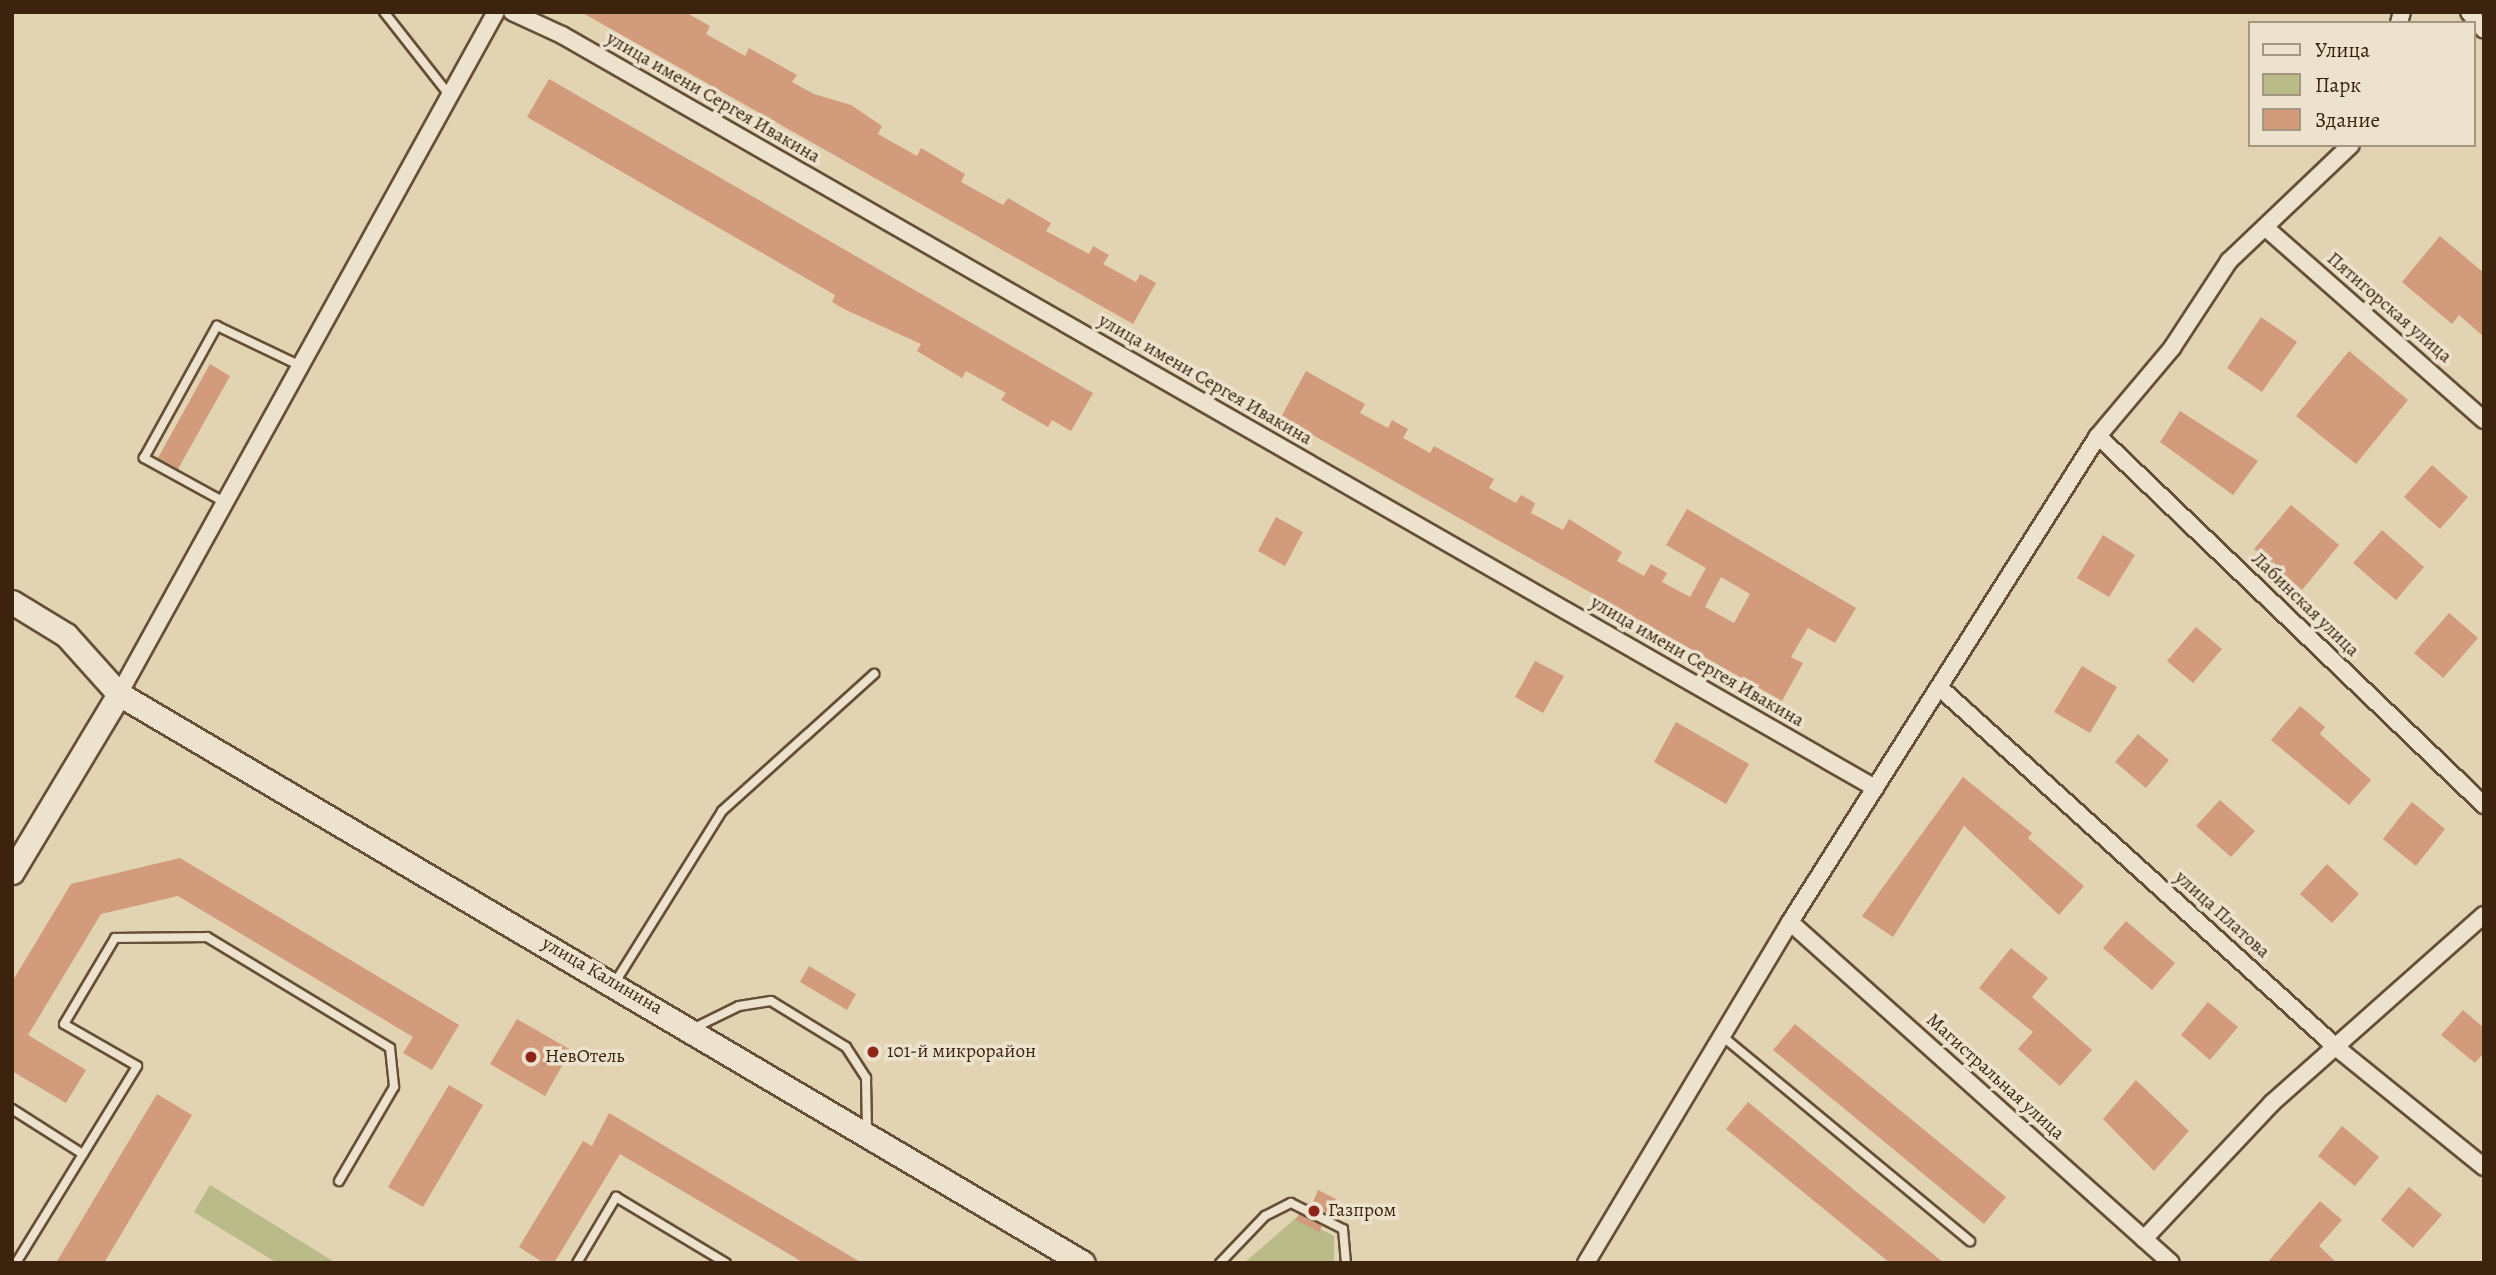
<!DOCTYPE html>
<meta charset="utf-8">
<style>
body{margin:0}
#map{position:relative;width:2496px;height:1275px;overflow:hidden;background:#e2d3b2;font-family:Alegreya,serif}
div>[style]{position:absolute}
.green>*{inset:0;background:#b9bb88}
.building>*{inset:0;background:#d29b7c}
.roads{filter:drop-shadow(2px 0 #654f36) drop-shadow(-2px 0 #654f36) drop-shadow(0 2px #654f36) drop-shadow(0 -2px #654f36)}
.lane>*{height:8px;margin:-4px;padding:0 4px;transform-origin:4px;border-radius:4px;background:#ece2cd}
.street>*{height:16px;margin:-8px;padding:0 8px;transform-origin:8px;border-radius:8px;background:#ece2cd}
.secondary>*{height:23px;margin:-11.5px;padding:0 11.5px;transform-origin:11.5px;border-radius:11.5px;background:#ece2cd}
.dots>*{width:19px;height:19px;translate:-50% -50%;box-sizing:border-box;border:4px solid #ece2cd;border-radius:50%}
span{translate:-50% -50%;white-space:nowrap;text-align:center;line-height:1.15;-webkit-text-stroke:7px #ece2cd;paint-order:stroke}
.street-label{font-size:19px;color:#3b230d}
.poi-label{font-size:19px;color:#3b230d}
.left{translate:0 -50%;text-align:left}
.frame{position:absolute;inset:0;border:14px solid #3b230d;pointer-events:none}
.legend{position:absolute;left:2248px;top:21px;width:228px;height:126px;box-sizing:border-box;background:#ece2cd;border:2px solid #a59680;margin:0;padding:9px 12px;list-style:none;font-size:21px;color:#3b230d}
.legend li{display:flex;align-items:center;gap:14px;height:35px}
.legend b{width:35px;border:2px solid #a59680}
</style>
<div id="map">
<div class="green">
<div style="clip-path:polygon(210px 1185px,336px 1263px,277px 1263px,194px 1212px)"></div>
<div style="clip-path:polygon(1297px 1217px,1334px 1236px,1334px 1263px,1244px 1263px)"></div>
</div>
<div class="building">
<div style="clip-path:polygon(581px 12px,685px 12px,710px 26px,706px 34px,745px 56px,749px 48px,797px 75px,792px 82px,814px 94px,851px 105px,882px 126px,878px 134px,917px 156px,921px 148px,965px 174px,961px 182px,1003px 205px,1008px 198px,1051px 223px,1046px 231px,1089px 254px,1093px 246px,1109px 255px,1103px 264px,1136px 282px,1140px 274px,1156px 283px,1133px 324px)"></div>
<div style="clip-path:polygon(549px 79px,1093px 393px,1071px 431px,1052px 420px,1048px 427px,1001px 400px,1006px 393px,966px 371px,962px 378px,917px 351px,921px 344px,846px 310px,832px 302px,835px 295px,527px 117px)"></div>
<div style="clip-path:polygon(2440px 236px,2484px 273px,2484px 337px,2459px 315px,2452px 324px,2402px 282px)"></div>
<div style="clip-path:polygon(2261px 317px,2297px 342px,2262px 392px,2227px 368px)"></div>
<div style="clip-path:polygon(2349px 351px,2408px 400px,2356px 464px,2296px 416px)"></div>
<div style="clip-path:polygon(210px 364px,230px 376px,178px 469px,158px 458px)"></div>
<div style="clip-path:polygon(evenodd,1306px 371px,1365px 404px,1360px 413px,1388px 428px,1392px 420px,1408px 429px,1403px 438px,1430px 453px,1434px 446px,1494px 479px,1489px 488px,1516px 503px,1521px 495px,1535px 503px,1531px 513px,1563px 530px,1569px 519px,1583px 528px,1622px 552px,1617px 561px,1644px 576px,1651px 564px,1667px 573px,1662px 582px,1690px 597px,1706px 568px,1666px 545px,1687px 509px,1856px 608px,1835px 643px,1808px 628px,1791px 657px,1803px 663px,1782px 701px,1281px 417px,1306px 371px,1721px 577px,1750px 594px,1734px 623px,1705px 607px,1721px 577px)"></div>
<div style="clip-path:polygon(2180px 411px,2258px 461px,2233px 495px,2160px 442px)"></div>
<div style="clip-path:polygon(2432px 465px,2468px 497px,2440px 529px,2404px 497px)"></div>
<div style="clip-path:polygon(2291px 505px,2339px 545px,2302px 590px,2254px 549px)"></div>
<div style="clip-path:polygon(1276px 517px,1303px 532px,1285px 566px,1258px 551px)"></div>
<div style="clip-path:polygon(2382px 530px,2424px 567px,2396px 600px,2353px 563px)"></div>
<div style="clip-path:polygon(2103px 535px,2135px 555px,2109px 597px,2077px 578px)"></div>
<div style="clip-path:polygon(2449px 613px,2478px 638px,2443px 678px,2414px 653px)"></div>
<div style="clip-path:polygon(2196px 627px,2222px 649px,2193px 683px,2167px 661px)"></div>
<div style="clip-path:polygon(1535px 661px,1564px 676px,1543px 713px,1515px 697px)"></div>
<div style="clip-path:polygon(2082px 666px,2117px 687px,2090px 733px,2054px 712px)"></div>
<div style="clip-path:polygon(2300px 706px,2325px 727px,2320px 734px,2371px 780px,2349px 805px,2271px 740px)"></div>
<div style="clip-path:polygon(1676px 722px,1749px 764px,1726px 804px,1654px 762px)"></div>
<div style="clip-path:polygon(2138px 734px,2169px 760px,2146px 788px,2115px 762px)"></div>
<div style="clip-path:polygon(1963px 777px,2032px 833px,2028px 838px,2084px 886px,2059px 915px,1964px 826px,1893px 937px,1862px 916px)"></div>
<div style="clip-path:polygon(2220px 800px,2255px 831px,2231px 857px,2196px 826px)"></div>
<div style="clip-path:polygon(2412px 802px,2445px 829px,2416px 866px,2383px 839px)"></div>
<div style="clip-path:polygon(180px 858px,459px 1025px,432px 1070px,403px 1053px,413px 1037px,178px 896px,101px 914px,28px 1035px,86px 1070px,66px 1103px,12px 1071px,12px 982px,71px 884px)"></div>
<div style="clip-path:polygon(2327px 864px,2359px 894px,2332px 923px,2300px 894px)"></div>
<div style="clip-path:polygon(2126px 921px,2175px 963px,2152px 990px,2103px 948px)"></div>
<div style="clip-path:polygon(2011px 948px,2048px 978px,2032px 997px,2092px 1050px,2060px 1086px,2018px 1049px,2033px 1032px,1979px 988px)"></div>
<div style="clip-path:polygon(809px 966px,856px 994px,847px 1010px,800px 982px)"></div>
<div style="clip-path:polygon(2208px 1002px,2238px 1027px,2210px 1060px,2181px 1035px)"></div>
<div style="clip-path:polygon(2463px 1010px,2484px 1028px,2484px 1053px,2475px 1063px,2441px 1035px)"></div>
<div style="clip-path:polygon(517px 1019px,571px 1050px,545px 1096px,490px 1064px)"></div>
<div style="clip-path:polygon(1795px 1024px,2006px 1197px,1984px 1224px,1773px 1050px)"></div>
<div style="clip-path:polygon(2136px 1080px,2189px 1131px,2154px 1171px,2103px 1119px)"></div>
<div style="clip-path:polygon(449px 1085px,483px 1105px,423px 1207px,388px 1187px)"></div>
<div style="clip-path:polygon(157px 1094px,192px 1115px,104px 1263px,56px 1263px)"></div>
<div style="clip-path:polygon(1748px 1102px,1853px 1189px,1944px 1263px,1890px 1263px,1726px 1129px)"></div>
<div style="clip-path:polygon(609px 1113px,862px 1263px,804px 1263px,620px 1154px,554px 1263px,544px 1263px,519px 1247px,583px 1141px,592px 1146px)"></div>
<div style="clip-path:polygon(2342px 1126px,2379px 1157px,2355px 1186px,2318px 1156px)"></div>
<div style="clip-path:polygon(2409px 1187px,2442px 1215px,2413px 1248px,2381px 1220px)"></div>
<div style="clip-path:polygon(1318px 1190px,1336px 1199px,1328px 1214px,1305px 1203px,1313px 1202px)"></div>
<div style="clip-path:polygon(2320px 1201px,2342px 1220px,2319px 1246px,2337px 1263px,2267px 1263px)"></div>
<div style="clip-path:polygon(1299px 1214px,1322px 1226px,1319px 1232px,1296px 1220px)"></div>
</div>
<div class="roads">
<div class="lane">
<div style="left:384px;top:12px;width:102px;rotate:51.8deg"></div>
<div style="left:226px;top:503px;width:94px;rotate:-151.2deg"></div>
<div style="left:144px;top:458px;width:151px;rotate:-61.1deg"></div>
<div style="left:217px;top:326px;width:93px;rotate:25.5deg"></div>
<div style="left:614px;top:984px;width:204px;rotate:-58deg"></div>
<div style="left:722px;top:811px;width:205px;rotate:-42deg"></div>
<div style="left:692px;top:1029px;width:52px;rotate:-26.1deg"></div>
<div style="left:739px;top:1006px;width:32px;rotate:-9deg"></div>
<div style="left:771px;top:1001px;width:88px;rotate:31.5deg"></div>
<div style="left:846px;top:1047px;width:37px;rotate:57deg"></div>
<div style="left:866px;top:1078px;width:54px;rotate:88.9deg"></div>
<div style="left:1722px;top:1036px;width:322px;rotate:39.6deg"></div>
<div style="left:12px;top:1109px;width:84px;rotate:32.4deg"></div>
<div style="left:16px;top:1263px;width:231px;rotate:-58.4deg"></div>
<div style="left:137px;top:1066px;width:84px;rotate:-150.1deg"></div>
<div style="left:64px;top:1024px;width:100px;rotate:-59.3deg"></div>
<div style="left:115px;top:938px;width:92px;rotate:-0.6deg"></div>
<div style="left:207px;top:937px;width:214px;rotate:31.2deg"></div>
<div style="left:390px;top:1048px;width:39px;rotate:84deg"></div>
<div style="left:394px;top:1087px;width:109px;rotate:120.3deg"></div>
<div style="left:577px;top:1263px;width:77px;rotate:-59.4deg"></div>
<div style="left:616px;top:1197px;width:128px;rotate:31deg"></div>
<div style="left:1220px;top:1263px;width:65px;rotate:-46.2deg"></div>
<div style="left:1265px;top:1216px;width:29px;rotate:-27deg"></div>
<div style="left:1291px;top:1203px;width:58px;rotate:26.6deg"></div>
<div style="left:1343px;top:1229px;width:34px;rotate:85deg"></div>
</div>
<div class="street">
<div style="left:512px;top:12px;width:55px;rotate:24.7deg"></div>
<div style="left:562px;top:35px;width:1514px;rotate:29.83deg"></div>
<div style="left:2469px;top:12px;width:23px;rotate:50deg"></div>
<div style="left:2399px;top:23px;width:11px;rotate:-75deg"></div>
<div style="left:2266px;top:228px;width:290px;rotate:41.4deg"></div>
<div style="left:2098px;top:436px;width:534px;rotate:43.71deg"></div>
<div style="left:1939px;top:687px;width:537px;rotate:42.21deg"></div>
<div style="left:2337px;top:1048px;width:189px;rotate:39deg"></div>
<div style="left:119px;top:694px;width:779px;rotate:-61.07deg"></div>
<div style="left:1790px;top:922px;width:511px;rotate:41.83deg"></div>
<div style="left:2144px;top:1239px;width:187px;rotate:-46.7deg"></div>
<div style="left:2272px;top:1103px;width:283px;rotate:-41.6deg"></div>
<div style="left:1586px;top:1263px;width:397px;rotate:-59.1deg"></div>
<div style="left:1790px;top:922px;width:575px;rotate:-57.64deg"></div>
<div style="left:2098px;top:436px;width:115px;rotate:-49.9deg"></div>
<div style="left:2172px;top:348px;width:104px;rotate:-56.8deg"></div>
<div style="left:2229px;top:261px;width:168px;rotate:-43.6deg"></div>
</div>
<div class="secondary">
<div style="left:12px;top:602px;width:63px;rotate:31.4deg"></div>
<div style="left:66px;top:635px;width:79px;rotate:48.1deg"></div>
<div style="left:119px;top:694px;width:1119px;rotate:30.55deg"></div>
<div style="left:12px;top:872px;width:208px;rotate:-59deg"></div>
</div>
</div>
<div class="dots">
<div style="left:873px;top:1052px;background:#8f2418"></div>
<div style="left:531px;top:1057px;background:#8f2418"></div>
<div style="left:1314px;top:1211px;background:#8f2418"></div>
</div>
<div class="street-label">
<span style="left:713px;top:98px;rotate:30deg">улица имени Сергея Ивакина</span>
<span style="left:2389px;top:308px;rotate:41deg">Пятигорская улица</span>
<span style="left:1205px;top:380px;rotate:30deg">улица имени Сергея Ивакина</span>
<span style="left:2305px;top:605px;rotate:44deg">Лабинская улица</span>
<span style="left:1697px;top:662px;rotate:30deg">улица имени Сергея Ивакина</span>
<span style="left:2222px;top:915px;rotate:42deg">улица Платова</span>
<span style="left:602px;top:976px;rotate:30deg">улица Калинина</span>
<span style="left:1995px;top:1077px;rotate:42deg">Магистральная улица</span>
</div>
<div class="poi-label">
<span class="left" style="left:887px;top:1052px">101-й микрорайон</span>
<span class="left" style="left:545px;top:1057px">НевОтель</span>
<span class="left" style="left:1328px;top:1211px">Газпром</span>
</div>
<div class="frame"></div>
<ul class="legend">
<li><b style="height:9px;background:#ece2cd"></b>Улица</li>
<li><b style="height:19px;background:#b9bb88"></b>Парк</li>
<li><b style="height:19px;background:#d29b7c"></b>Здание</li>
</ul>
</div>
